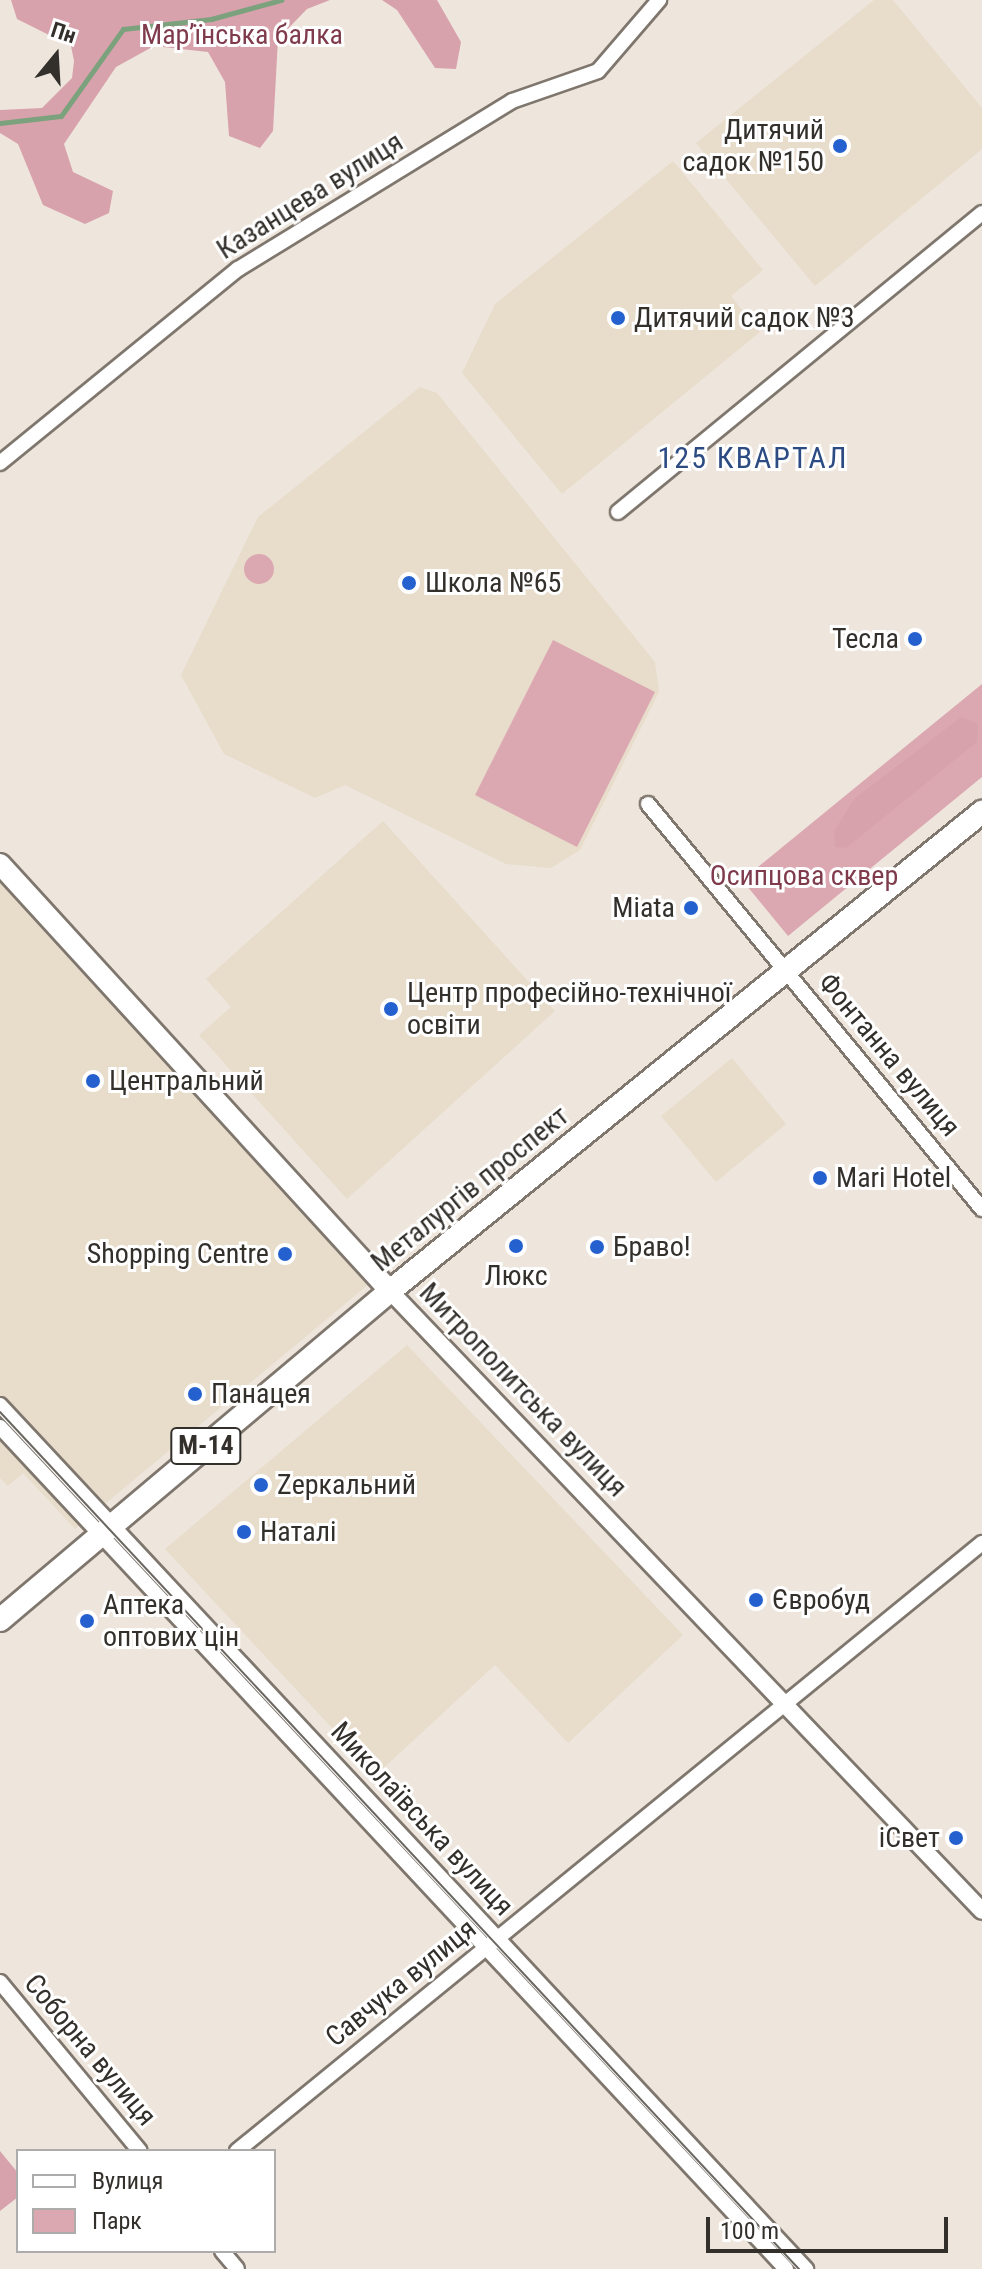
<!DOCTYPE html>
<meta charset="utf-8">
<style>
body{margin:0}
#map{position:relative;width:982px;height:2269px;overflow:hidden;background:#eee6dc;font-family:"Roboto Condensed",sans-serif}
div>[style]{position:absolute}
.built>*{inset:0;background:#e8dccb}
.green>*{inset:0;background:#dba8b2}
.round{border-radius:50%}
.forest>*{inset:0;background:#d8a2ad}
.stream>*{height:5px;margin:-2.5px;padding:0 2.5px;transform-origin:2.5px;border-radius:2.5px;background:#7ca17d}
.roads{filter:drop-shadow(2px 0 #7f776e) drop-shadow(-2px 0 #7f776e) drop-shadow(0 2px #7f776e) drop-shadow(0 -2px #7f776e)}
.minor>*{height:14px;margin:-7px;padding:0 7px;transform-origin:7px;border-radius:7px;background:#fff}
.tertiary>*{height:16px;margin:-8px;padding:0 8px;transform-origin:8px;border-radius:8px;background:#fff}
.secondary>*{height:20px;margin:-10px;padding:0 10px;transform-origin:10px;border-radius:10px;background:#fff}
.trunk>*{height:22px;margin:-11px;padding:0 11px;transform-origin:11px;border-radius:11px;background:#fff}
.tram>*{height:2px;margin:-1px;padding:0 1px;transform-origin:1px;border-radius:1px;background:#6a6660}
.dots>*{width:22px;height:22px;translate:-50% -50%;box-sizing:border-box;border:4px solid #fff;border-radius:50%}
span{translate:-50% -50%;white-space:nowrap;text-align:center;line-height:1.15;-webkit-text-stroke:6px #fff;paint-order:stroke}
.shield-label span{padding:2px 6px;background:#fff;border:2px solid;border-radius:6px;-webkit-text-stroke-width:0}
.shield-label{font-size:26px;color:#33302c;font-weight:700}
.park-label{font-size:28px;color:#7f3b4c}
.poi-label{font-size:28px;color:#33302c}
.right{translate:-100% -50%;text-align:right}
.left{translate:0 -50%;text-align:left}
.street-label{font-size:28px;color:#33302c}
.neighbourhood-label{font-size:30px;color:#2c4b82;letter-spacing:2px}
.legend{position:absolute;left:16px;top:2149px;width:260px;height:104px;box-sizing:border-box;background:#fff;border:2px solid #adacab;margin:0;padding:10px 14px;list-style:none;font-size:24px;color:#33302c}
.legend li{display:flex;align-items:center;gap:16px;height:40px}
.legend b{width:40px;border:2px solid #adacab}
.north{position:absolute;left:16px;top:16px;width:80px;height:80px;-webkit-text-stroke:6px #fff;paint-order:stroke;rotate:18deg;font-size:22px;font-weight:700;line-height:32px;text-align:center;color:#33302c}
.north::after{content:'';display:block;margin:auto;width:28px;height:36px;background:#33302c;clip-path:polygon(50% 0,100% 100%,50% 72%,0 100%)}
.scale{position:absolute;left:706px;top:2217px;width:242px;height:36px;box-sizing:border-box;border:4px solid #33302c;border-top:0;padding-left:10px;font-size:24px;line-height:28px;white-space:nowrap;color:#33302c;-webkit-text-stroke:6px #fff;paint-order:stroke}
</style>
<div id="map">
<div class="built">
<div style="clip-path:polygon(874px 0,893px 0,982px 108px,982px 149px,815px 286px,696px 143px)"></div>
<div style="clip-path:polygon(673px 161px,763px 270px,731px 296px,760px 332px,562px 494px,462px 373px,495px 304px)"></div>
<div style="clip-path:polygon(420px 387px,437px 393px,655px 662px,659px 692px,580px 850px,551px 868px,506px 864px,345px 785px,315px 798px,224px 754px,181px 675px,258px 517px)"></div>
<div style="clip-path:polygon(383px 821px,555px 1011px,347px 1199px,199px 1035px,231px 1007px,206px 979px)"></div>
<div style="clip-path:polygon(0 878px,370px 1283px,75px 1529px,23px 1473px,8px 1486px,0 1478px)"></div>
<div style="clip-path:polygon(732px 1058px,786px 1124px,716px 1182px,661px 1116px)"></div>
<div style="clip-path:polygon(407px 1345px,683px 1635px,568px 1743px,495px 1665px,376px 1775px,165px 1549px)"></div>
</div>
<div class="green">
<div class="round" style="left:244px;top:554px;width:30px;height:30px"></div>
<div style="clip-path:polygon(553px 640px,655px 692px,577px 847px,475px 795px)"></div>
<div style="clip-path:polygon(982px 684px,982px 777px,788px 936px,742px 880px)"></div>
</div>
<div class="forest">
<div style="clip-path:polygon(11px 0,330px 0,307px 9px,278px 39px,273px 131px,260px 148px,229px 136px,225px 82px,208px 52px,154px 46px,116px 67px,64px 144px,73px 172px,113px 191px,109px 213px,85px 224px,43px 205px,18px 144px,0 133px,0 110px,42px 108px,72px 78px,74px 61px,71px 46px,17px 19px)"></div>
<div style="clip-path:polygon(382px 0,437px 0,461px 42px,456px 69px,435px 68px,397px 10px)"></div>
<div style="clip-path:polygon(961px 717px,978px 724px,977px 742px,846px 848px,835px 847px,834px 831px,854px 799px)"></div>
<div style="clip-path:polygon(0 2151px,18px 2173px,18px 2197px,0 2211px)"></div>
</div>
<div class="stream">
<div style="left:0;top:123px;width:61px;rotate:-6.5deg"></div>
<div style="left:61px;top:116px;width:107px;rotate:-54.5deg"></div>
<div style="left:123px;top:29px;width:89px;rotate:-6.5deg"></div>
<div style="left:211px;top:19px;width:73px;rotate:-15.2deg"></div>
</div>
<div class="roads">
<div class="minor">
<div style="left:0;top:463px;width:307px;rotate:-39.2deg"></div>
<div style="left:238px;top:269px;width:321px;rotate:-31.5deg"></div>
<div style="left:512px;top:101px;width:91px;rotate:-19.2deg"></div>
<div style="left:598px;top:71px;width:94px;rotate:-49.3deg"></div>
<div style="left:618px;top:512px;width:471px;rotate:-39.4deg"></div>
<div style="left:648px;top:804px;width:525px;rotate:50.49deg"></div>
<div style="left:0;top:1405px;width:1182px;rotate:46.99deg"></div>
<div style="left:0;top:1427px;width:1152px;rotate:46.97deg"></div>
<div style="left:0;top:1982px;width:219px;rotate:50.4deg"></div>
<div style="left:237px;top:2151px;width:962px;rotate:-39.22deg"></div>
<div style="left:222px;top:2251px;width:23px;rotate:50deg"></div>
</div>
<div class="tertiary">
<div style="left:390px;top:1291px;width:857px;rotate:46.32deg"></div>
</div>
<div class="secondary">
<div style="left:0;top:864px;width:578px;rotate:47.59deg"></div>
</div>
<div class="trunk">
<div style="left:0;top:1620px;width:510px;rotate:-40.15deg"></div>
<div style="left:390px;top:1291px;width:762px;rotate:-38.98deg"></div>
</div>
</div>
<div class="tram">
<div style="left:0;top:1412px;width:1172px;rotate:47.01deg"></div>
</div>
<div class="dots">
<div style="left:840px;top:146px;background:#2461ce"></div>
<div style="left:618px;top:318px;background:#2461ce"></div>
<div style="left:409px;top:583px;background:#2461ce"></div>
<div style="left:915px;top:639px;background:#2461ce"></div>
<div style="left:691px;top:908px;background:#2461ce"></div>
<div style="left:391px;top:1009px;background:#2461ce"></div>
<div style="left:93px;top:1081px;background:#2461ce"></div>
<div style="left:820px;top:1178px;background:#2461ce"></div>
<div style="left:516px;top:1246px;background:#2461ce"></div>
<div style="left:597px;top:1247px;background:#2461ce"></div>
<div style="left:285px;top:1254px;background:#2461ce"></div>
<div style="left:195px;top:1394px;background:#2461ce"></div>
<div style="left:261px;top:1485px;background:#2461ce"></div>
<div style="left:244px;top:1532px;background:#2461ce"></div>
<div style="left:756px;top:1600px;background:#2461ce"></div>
<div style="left:87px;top:1621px;background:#2461ce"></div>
<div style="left:956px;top:1838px;background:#2461ce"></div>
</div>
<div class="shield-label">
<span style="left:206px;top:1446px">М-14</span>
</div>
<div class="park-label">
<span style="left:242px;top:35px">Мар’їнська балка</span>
<span style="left:804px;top:876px">Осипцова сквер</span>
</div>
<div class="poi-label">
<span class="right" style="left:824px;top:146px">Дитячий<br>садок №150</span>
<span class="left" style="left:634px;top:318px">Дитячий садок №3</span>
<span class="left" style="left:425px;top:583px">Школа №65</span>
<span class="right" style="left:899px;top:639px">Тесла</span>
<span class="right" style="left:675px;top:908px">Miata</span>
<span class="left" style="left:407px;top:1009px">Центр професійно-технічної<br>освіти</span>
<span class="left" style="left:109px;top:1081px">Центральний</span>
<span class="left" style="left:836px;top:1178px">Mari Hotel</span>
<span class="left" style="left:613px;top:1247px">Браво!</span>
<span class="right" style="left:269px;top:1254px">Shopping Centre</span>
<span style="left:516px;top:1276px">Люкс</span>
<span class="left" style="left:211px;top:1394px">Панацея</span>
<span class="left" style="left:277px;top:1485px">Zеркальний</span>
<span class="left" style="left:260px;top:1532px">Наталі</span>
<span class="left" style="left:772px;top:1600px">Євробуд</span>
<span class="left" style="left:103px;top:1621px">Аптека<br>оптових цін</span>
<span class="right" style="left:940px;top:1838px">iСвет</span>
</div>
<div class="street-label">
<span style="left:310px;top:196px;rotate:-32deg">Казанцева вулиця</span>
<span style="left:889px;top:1055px;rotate:50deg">Фонтанна вулиця</span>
<span style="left:470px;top:1189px;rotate:-39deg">Металургів проспект</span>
<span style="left:523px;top:1390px;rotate:46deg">Митрополитська вулиця</span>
<span style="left:422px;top:1819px;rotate:47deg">Миколаївська вулиця</span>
<span style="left:401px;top:1983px;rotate:-39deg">Савчука вулиця</span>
<span style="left:90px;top:2050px;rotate:50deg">Соборна вулиця</span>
</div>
<div class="neighbourhood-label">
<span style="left:753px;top:458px">125 КВАРТАЛ</span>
</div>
<ul class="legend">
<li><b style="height:10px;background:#fff"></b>Вулиця</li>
<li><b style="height:22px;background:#dba8b2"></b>Парк</li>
</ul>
<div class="north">Пн</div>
<div class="scale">100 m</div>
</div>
